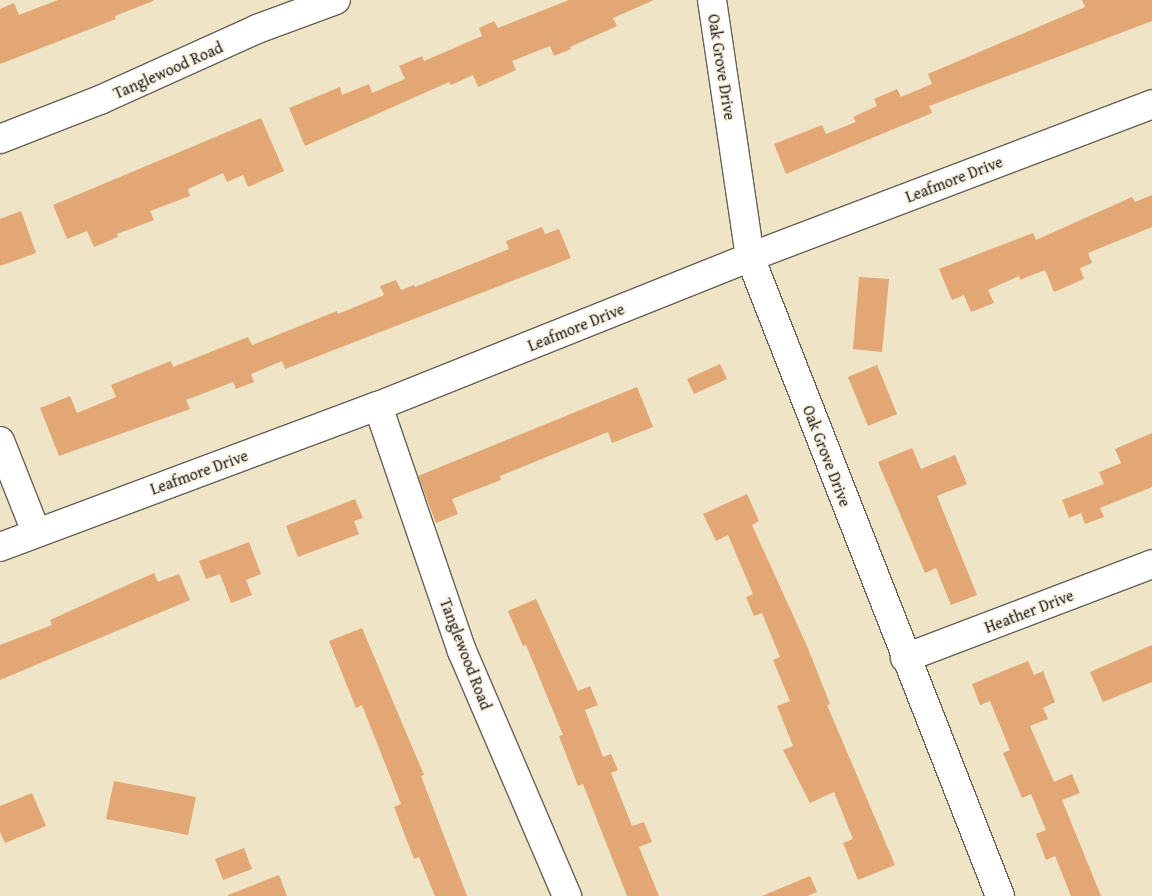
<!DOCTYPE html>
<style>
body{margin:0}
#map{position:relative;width:1152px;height:896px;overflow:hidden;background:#efe4c6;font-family:"Gentium Book Plus",serif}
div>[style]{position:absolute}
.building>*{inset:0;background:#e2a775}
.roads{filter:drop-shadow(1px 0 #666258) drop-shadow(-1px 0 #666258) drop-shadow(0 1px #666258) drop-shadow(0 -1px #666258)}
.minor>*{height:28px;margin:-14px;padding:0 14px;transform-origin:14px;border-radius:14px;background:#fff}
span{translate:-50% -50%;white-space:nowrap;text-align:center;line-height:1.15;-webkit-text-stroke:4px #fcf5e5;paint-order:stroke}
.street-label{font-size:16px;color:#1c1c1c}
</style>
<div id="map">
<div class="building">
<div style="clip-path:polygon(58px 0,153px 0,153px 1px,115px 16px,116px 19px,0 64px,0 9px,14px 3px,19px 15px)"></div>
<div style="clip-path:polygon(569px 0,654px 0,613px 18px,617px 26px,570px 47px,571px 49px,554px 56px,550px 46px,512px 61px,516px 70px,478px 87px,473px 75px,451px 85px,449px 82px,305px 146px,289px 108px,340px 87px,342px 95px,369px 84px,372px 93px,405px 79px,399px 66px,422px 56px,424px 61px,482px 36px,479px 28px,494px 21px,498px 28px)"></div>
<div style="clip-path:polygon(1082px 0,1152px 0,1152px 21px,929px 106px,932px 113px,786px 174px,774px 144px,822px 125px,826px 134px,856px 122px,853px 117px,877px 106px,874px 99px,897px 89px,901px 97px,932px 84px,928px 74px,1085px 7px)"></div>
<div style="clip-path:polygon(261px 118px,284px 171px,248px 187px,243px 175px,227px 182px,223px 173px,188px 189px,190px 196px,150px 211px,154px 220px,117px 234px,118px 237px,94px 247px,87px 231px,67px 239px,53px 205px)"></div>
<div style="clip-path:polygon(1152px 195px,1152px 227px,1088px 253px,1092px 263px,1080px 268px,1084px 279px,1054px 292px,1045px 270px,1020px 280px,1019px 276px,988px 290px,994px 303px,971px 312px,964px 295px,952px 300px,939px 269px,1033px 233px,1036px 240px,1132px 197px,1135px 202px)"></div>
<div style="clip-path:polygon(21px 211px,36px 253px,0 266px,0 219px)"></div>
<div style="clip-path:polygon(542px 227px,545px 234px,559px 229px,571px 258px,285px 369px,282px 361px,251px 374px,254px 382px,236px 389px,233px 382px,186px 400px,190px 409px,59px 456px,40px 408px,70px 396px,77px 413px,116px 397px,111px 385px,171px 361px,173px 367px,248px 337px,252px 345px,337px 311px,338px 314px,384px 295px,380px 286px,396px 280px,401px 290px,414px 285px,415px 287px,509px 249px,506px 241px)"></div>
<div style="clip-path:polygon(859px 277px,889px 279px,882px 352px,853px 349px)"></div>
<div style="clip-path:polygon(720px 364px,727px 379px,694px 394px,687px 379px)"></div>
<div style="clip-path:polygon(877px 365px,897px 414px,868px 426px,848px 377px)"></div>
<div style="clip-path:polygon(637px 387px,653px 427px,612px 443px,608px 432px,500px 476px,501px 480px,452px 499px,458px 514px,436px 523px,418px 476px)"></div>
<div style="clip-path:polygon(1152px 433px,1152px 487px,1100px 508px,1104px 517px,1085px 524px,1081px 513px,1069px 518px,1062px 500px,1104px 484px,1099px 472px,1121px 463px,1115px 449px)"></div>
<div style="clip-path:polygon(912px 448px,921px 469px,955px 455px,967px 484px,937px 496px,977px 595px,951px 605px,936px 568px,925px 573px,878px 462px)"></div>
<div style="clip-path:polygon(747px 494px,759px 521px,752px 525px,807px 646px,830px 704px,827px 705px,895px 865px,858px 880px,843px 843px,853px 839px,834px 792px,810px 803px,783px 750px,793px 746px,777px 706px,790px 701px,773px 660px,780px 657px,762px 613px,754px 616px,746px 597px,753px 594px,728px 535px,716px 541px,703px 514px)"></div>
<div style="clip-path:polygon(355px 499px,363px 518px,354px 521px,359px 534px,298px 557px,286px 526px)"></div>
<div style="clip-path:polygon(249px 542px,261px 574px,246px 580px,252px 595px,231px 603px,220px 574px,206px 579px,199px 561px)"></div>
<div style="clip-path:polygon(154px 573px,158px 582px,179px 574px,190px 600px,0 680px,0 645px,52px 625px,50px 620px)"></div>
<div style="clip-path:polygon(536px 599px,578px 691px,590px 686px,598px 705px,585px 710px,603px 757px,611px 754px,618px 770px,611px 773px,632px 826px,644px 822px,652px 842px,639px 847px,659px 896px,627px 896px,583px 784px,578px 786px,559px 736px,563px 735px,526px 645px,523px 646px,508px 611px)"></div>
<div style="clip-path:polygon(362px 628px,424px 775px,421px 776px,467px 896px,435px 896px,419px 857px,414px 859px,394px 807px,401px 804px,362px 705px,356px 708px,329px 641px)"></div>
<div style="clip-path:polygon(1152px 645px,1152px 682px,1103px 702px,1090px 672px)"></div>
<div style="clip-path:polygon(1028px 661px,1034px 675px,1043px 671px,1055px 702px,1043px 708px,1048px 719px,1030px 726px,1054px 782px,1072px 774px,1080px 793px,1062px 800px,1101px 896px,1071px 896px,1055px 856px,1046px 860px,1036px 834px,1046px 830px,1031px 794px,1022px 798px,1003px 753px,1010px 750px,990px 701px,980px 705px,972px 684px)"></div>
<div style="clip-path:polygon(114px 781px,196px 797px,188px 835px,106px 819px)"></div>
<div style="clip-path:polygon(32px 793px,46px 826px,5px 843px,0 832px,0 806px)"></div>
<div style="clip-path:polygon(244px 848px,252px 869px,223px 880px,215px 859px)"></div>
<div style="clip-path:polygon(279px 875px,287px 896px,228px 896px,228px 895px)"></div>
<div style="clip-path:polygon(810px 876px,817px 892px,807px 896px,762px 896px)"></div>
</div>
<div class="roads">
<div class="minor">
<div style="left:712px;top:0;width:260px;rotate:81.6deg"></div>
<div style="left:750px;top:257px;width:686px;rotate:68.63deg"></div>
<div style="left:0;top:139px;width:107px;rotate:-21.3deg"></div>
<div style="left:100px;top:100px;width:172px;rotate:-24.3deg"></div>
<div style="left:257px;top:29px;width:84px;rotate:-20.2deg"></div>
<div style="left:378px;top:406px;width:259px;rotate:71.1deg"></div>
<div style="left:462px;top:651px;width:267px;rotate:66.8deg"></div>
<div style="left:0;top:441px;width:98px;rotate:68.4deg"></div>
<div style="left:0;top:547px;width:403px;rotate:-20.5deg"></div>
<div style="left:378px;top:406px;width:401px;rotate:-21.8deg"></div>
<div style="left:750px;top:257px;width:430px;rotate:-20.8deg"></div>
<div style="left:905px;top:658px;width:264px;rotate:-20.8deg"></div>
</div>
</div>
<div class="street-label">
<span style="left:722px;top:67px;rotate:81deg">Oak Grove Drive</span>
<span style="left:168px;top:70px;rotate:-24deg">Tanglewood Road</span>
<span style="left:954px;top:179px;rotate:-21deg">Leafmore Drive</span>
<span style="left:576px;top:327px;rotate:-22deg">Leafmore Drive</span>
<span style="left:827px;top:456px;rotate:69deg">Oak Grove Drive</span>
<span style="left:199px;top:472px;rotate:-20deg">Leafmore Drive</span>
<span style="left:1029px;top:611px;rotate:-21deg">Heather Drive</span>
<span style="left:466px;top:654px;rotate:69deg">Tanglewood Road</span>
</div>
</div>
